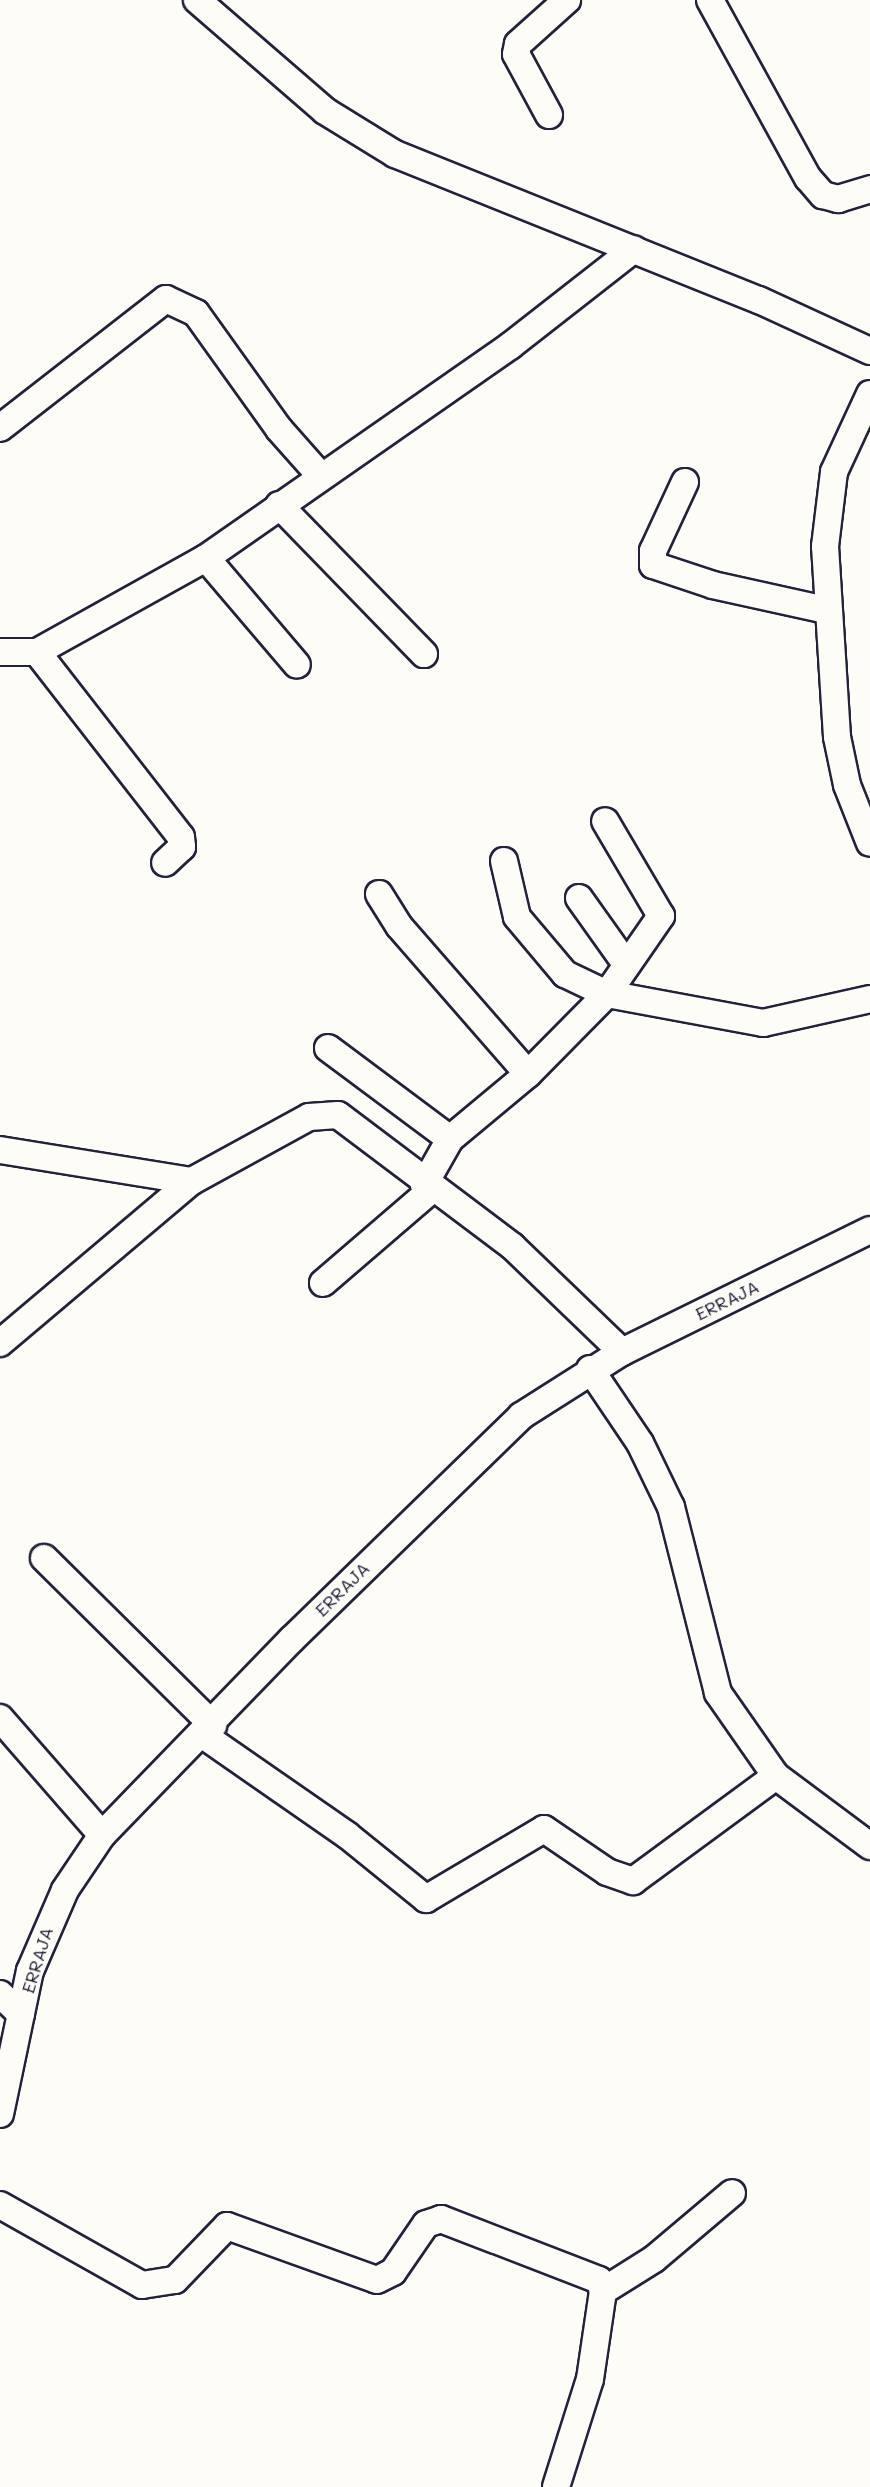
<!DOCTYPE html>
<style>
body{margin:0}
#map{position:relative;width:870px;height:2487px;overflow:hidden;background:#fdfcf7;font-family:Mali,sans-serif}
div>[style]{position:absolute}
.roads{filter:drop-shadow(2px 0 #22223b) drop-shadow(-2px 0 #22223b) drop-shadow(0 2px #22223b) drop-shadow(0 -2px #22223b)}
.minor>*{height:26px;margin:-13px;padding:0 13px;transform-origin:13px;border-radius:13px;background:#fdfcf7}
span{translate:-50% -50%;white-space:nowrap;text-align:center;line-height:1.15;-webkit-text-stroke:6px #fdfcf7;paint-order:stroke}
.street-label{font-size:18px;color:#22223b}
</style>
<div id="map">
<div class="roads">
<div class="minor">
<div style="left:197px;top:0;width:169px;rotate:40.9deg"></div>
<div style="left:325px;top:111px;width:82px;rotate:31.6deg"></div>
<div style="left:395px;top:154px;width:392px;rotate:21.9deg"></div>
<div style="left:759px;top:300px;width:122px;rotate:24.7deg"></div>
<div style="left:710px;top:0;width:203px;rotate:61.2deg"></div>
<div style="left:808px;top:178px;width:23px;rotate:49deg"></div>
<div style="left:823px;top:195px;width:16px;rotate:15deg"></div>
<div style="left:838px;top:199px;width:34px;rotate:-17deg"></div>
<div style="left:549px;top:115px;width:69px;rotate:-118.4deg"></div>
<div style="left:516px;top:54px;width:10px;rotate:-79deg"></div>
<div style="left:518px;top:44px;width:66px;rotate:-41.9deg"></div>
<div style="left:870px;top:394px;width:86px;rotate:114.8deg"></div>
<div style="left:834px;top:472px;width:75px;rotate:96.9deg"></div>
<div style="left:825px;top:546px;width:191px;rotate:86.4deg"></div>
<div style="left:837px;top:737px;width:49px;rotate:78.2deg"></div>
<div style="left:847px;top:785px;width:62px;rotate:68.4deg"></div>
<div style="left:0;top:428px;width:210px;rotate:-37.9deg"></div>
<div style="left:166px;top:299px;width:33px;rotate:25deg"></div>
<div style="left:196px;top:313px;width:143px;rotate:54.4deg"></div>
<div style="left:279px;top:429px;width:60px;rotate:48.4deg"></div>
<div style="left:685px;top:482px;width:76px;rotate:114.9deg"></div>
<div style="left:653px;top:551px;width:14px;rotate:90deg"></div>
<div style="left:653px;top:565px;width:63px;rotate:18.4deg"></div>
<div style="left:713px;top:585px;width:116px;rotate:12.5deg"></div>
<div style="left:279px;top:505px;width:208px;rotate:45.8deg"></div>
<div style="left:206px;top:558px;width:140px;rotate:49.6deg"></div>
<div style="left:0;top:652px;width:37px"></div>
<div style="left:37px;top:652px;width:193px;rotate:-29.1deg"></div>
<div style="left:206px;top:558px;width:371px;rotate:-34.9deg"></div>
<div style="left:510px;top:346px;width:157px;rotate:-38deg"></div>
<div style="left:37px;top:652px;width:234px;rotate:52.1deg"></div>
<div style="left:181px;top:837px;width:10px;rotate:84deg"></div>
<div style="left:182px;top:847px;width:23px;rotate:137deg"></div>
<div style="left:504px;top:861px;width:57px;rotate:76.9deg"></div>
<div style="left:517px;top:917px;width:75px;rotate:49.9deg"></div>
<div style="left:565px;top:974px;width:47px;rotate:25.5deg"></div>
<div style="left:607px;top:994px;width:159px;rotate:10.5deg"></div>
<div style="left:763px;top:1023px;width:110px;rotate:-12.6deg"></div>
<div style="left:379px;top:894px;width:38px;rotate:58deg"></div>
<div style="left:399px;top:926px;width:196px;rotate:48.9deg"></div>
<div style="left:528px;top:1074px;width:102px;rotate:140.2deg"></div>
<div style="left:450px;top:1139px;width:53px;rotate:119.5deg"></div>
<div style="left:579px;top:898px;width:81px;rotate:54.5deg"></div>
<div style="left:328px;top:1048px;width:152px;rotate:36.7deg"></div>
<div style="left:528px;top:1074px;width:112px;rotate:-45.4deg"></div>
<div style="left:607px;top:994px;width:95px;rotate:-55.3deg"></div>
<div style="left:661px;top:916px;width:110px;rotate:-120.5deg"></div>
<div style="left:0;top:1150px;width:194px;rotate:9.2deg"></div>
<div style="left:192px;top:1181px;width:133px;rotate:-28.7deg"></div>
<div style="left:309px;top:1117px;width:29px;rotate:-4deg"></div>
<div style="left:338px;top:1115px;width:218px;rotate:37deg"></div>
<div style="left:512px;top:1246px;width:153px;rotate:43.9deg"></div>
<div style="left:323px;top:1283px;width:143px;rotate:-40.7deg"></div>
<div style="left:0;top:1343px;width:251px;rotate:-40.2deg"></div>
<div style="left:590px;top:1369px;width:89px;rotate:56deg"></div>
<div style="left:640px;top:1443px;width:71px;rotate:64.2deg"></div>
<div style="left:671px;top:1507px;width:192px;rotate:75.8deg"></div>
<div style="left:718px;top:1693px;width:101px;rotate:55.1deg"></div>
<div style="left:776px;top:1776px;width:117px;rotate:36.7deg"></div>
<div style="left:44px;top:1558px;width:238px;rotate:44.7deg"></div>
<div style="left:0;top:1718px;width:155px;rotate:48.9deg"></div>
<div style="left:203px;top:1735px;width:175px;rotate:34.8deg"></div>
<div style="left:347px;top:1835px;width:102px;rotate:39deg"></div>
<div style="left:426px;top:1899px;width:137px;rotate:-30.7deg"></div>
<div style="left:544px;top:1829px;width:76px;rotate:34.3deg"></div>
<div style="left:607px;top:1872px;width:28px;rotate:19deg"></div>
<div style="left:633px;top:1881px;width:177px;rotate:-36.3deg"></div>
<div style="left:0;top:1994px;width:29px;rotate:44deg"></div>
<div style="left:0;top:2114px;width:146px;rotate:-78.2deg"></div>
<div style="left:30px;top:1971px;width:88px;rotate:-66.6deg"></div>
<div style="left:65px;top:1890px;width:66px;rotate:-56.1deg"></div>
<div style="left:102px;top:1835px;width:273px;rotate:-45.9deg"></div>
<div style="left:292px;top:1639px;width:320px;rotate:-44.2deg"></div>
<div style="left:521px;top:1416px;width:120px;rotate:-32.4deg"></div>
<div style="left:622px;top:1352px;width:276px;rotate:-26.2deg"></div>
<div style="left:0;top:2205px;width:163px;rotate:29.4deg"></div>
<div style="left:142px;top:2285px;width:33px;rotate:-9deg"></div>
<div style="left:175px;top:2280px;width:75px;rotate:-46.1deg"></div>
<div style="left:227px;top:2226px;width:159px;rotate:19.8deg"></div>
<div style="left:377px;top:2280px;width:18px;rotate:-27deg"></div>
<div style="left:393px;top:2272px;width:58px;rotate:-55.5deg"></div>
<div style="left:426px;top:2224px;width:16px;rotate:-18deg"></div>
<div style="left:441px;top:2219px;width:169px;rotate:21.1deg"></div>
<div style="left:599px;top:2280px;width:12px;rotate:70deg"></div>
<div style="left:603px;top:2291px;width:89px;rotate:98.4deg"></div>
<div style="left:590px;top:2379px;width:113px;rotate:107.5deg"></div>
<div style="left:603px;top:2291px;width:60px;rotate:-32.1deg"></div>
<div style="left:654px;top:2259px;width:102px;rotate:-40.2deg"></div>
</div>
</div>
<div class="street-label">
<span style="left:727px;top:1300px;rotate:-26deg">ERRAJA</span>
<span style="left:342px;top:1589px;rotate:-45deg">ERRAJA</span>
<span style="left:37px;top:1960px;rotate:-73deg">ERRAJA</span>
</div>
</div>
